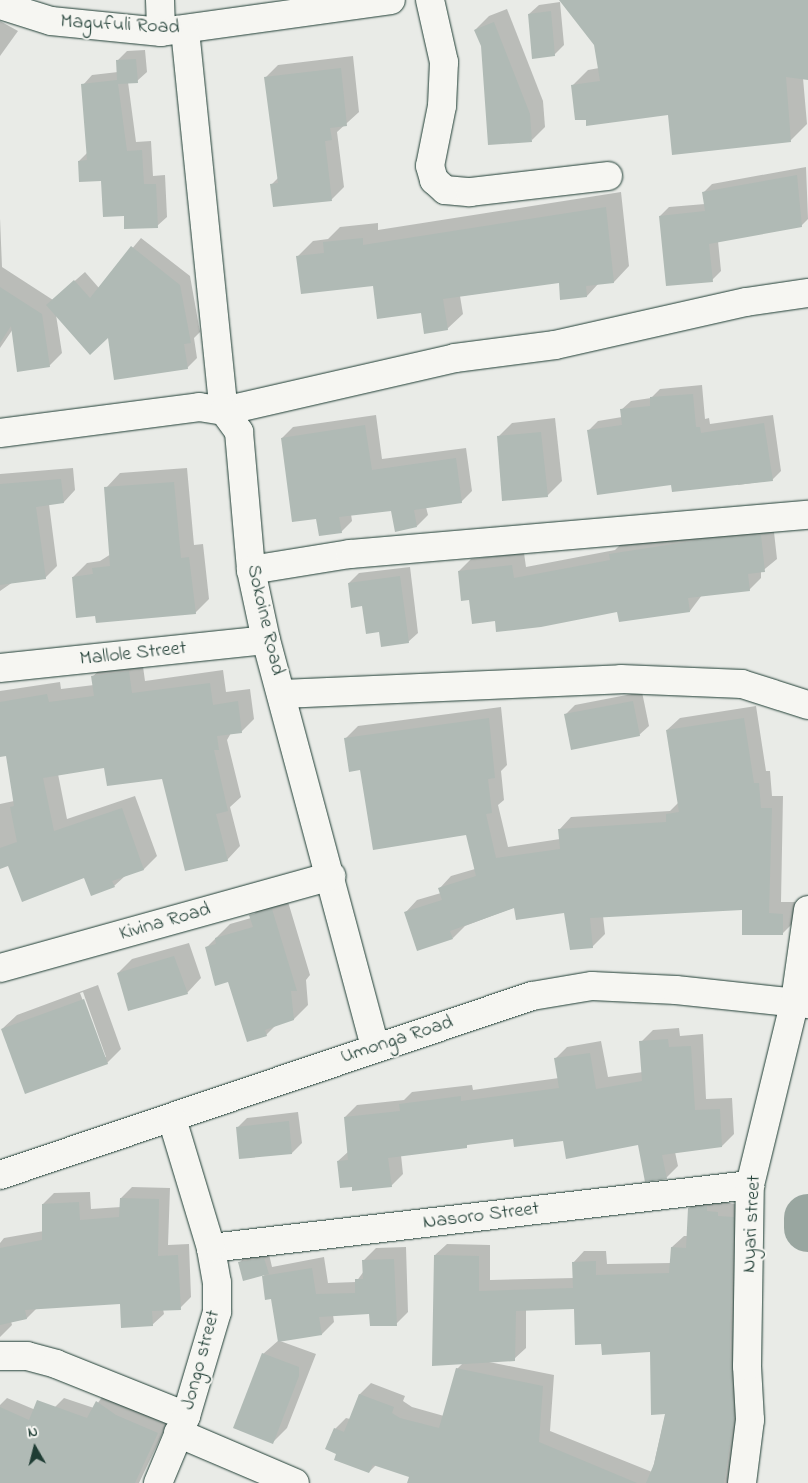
<!DOCTYPE html>
<html>
<head>
<meta charset="utf-8">
<style>
  body { margin:0 }
  #map { position:relative; width:808px; height:1483px; overflow:hidden; background:#e9ebe7; font-family:"Indie Flower",sans-serif }
  div>[style] { position:absolute }
  [style*='--x'] { left:calc(var(--x)*1px); top:calc(var(--y)*1px); width:calc(var(--w)*1px); rotate:calc(var(--a)*1deg) }
  .shadow>* { inset:0; background:#0003 }
  .river>* { height:48px; margin:-24px; padding:0 24px; transform-origin:24px; border-radius:24px; background:#99a6a0 }
  .building>* { inset:0; background:#b0bab5 }
  .roads { filter:drop-shadow(0 0 1px #1f3d34) drop-shadow(0 0 1px #1f3d34) }
  .minor>* { height:28px; margin:-14px; padding:0 14px; transform-origin:14px; border-radius:14px; background:#f6f6f2 }
  span { translate:-50% -50%; white-space:nowrap; text-align:center; line-height:1.15; -webkit-text-stroke:4px #f6f6f2; paint-order:stroke }
  .street-label { font-size:20px; color:#1f3d34 }
  .north { position:absolute; left:10px; top:1423px; width:50px; height:50px; -webkit-text-stroke:4px #f6f6f2; paint-order:stroke; rotate:352deg; font-size:14px; font-weight:700; line-height:20px; text-align:center; color:#1f3d34 }
  .north::after { content:''; display:block; margin:auto; width:18px; height:22px; background:#1f3d34; clip-path:polygon(50% 0,100% 100%,50% 72%,0 100%) }
</style>
</head>
<body>
<div id="map">
  <div class="shadow">
    <div style="clip-path:polygon(576px 0,808px 0,808px 79px,803px 78px,807px 124px,791px 140px,669px 114px,587px 118px,572px 86px,588px 70px,599px 68px,595px 45px)"></div>
    <div style="clip-path:polygon(560px 2px,564px 45px,554px 55px,529px 14px,539px 5px)"></div>
    <div style="clip-path:polygon(507px 9px,543px 101px,545px 127px,532px 140px,475px 30px,489px 16px)"></div>
    <div style="clip-path:polygon(0 21px,18px 31px,0 56px)"></div>
    <div style="clip-path:polygon(145px 50px,147px 72px,137px 81px,128px 82px,136px 142px,151px 141px,153px 176px,165px 175px,167px 217px,157px 226px,125px 215px,102px 180px,79px 161px,88px 152px,83px 85px,92px 75px,118px 72px,117px 61px,127px 51px)"></div>
    <div style="clip-path:polygon(353px 56px,359px 112px,337px 132px,344px 187px,332px 199px,274px 206px,272px 184px,279px 177px,266px 77px,278px 65px)"></div>
    <div style="clip-path:polygon(806px 167px,808px 219px,801px 226px,718px 241px,721px 271px,712px 280px,660px 216px,669px 207px,705px 204px,703px 193px,712px 184px)"></div>
    <div style="clip-path:polygon(621px 192px,629px 266px,614px 282px,599px 283px,587px 296px,560px 282px,460px 296px,463px 314px,447px 329px,374px 284px,298px 256px,313px 241px,328px 239px,340px 227px,378px 223px,378px 230px)"></div>
    <div style="clip-path:polygon(0 218px,2px 267px,53px 300px,85px 272px,99px 288px,141px 238px,190px 276px,200px 332px,194px 338px,197px 358px,187px 368px,56px 315px,62px 353px,49px 366px,13px 329px,0 348px)"></div>
    <div style="clip-path:polygon(702px 385px,705px 419px,709px 418px,710px 424px,773px 415px,781px 471px,772px 480px,738px 485px,738px 482px,672px 483px,589px 430px,598px 421px,622px 417px,621px 410px,631px 401px,651px 398px,660px 389px)"></div>
    <div style="clip-path:polygon(376px 415px,382px 459px,466px 448px,472px 491px,461px 502px,426px 507px,428px 515px,417px 526px,392px 510px,351px 514px,352px 521px,341px 532px,318px 518px,282px 438px,293px 427px)"></div>
    <div style="clip-path:polygon(555px 418px,562px 481px,547px 496px,498px 437px,512px 423px)"></div>
    <div style="clip-path:polygon(73px 468px,75px 490px,64px 502px,49px 504px,57px 566px,45px 578px,13px 582px,0 591px,0 474px)"></div>
    <div style="clip-path:polygon(187px 468px,194px 545px,203px 544px,209px 599px,195px 613px,96px 614px,73px 577px,87px 563px,100px 561px,111px 554px,106px 488px,120px 473px)"></div>
    <div style="clip-path:polygon(773px 523px,777px 559px,761px 572px,761px 578px,749px 590px,702px 595px,690px 611px,620px 621px,618px 611px,496px 620px,471px 599px,459px 571px,471px 559px,524px 553px,526px 567px,615px 550px,623px 542px)"></div>
    <div style="clip-path:polygon(410px 567px,418px 633px,408px 642px,381px 630px,349px 583px,359px 573px)"></div>
    <div style="clip-path:polygon(142px 659px,145px 681px,223px 670px,226px 692px,250px 689px,254px 719px,241px 732px,231px 733px,227px 740px,241px 797px,230px 807px,240px 846px,227px 860px,163px 777px,106px 767px,58px 774px,67px 819px,135px 796px,157px 856px,144px 869px,125px 876px,114px 886px,85px 877px,0 864px,0 804px,14px 801px,7px 755px,0 756px,0 691px,60px 682px,61px 689px,94px 685px,92px 677px,106px 664px)"></div>
    <div style="clip-path:polygon(642px 692px,649px 726px,639px 735px,565px 715px,575px 705px)"></div>
    <div style="clip-path:polygon(756px 706px,766px 771px,770px 771px,772px 796px,783px 796px,781px 902px,795px 902px,794px 922px,782px 934px,743px 908px,603px 916px,605px 934px,592px 947px,565px 912px,515px 907px,465px 926px,453px 938px,405px 913px,417px 900px,441px 893px,439px 889px,451px 876px,475px 869px,467px 833px,361px 769px,345px 739px,358px 726px,501px 707px,507px 765px,501px 771px,504px 800px,498px 805px,508px 847px,560px 839px,559px 830px,571px 817px,670px 811px,679px 802px,667px 730px,680px 718px)"></div>
    <div style="clip-path:polygon(286px 895px,310px 975px,306px 980px,308px 1005px,294px 1019px,276px 1025px,266px 1035px,206px 948px,230px 924px,251px 918px,265px 901px)"></div>
    <div style="clip-path:polygon(189px 943px,201px 978px,187px 993px,118px 973px,132px 959px)"></div>
    <div style="clip-path:polygon(evenodd,98px 985px,121px 1049px,107px 1063px,2px 1029px,17px 1015px,98px 985px,83px 992px,106px 1057px,104px 1057px,80px 993px,83px 992px)"></div>
    <div style="clip-path:polygon(679px 1028px,680px 1036px,703px 1034px,706px 1099px,732px 1098px,734px 1134px,722px 1146px,675px 1152px,678px 1166px,666px 1178px,639px 1144px,564px 1140px,514px 1137px,401px 1155px,403px 1174px,391px 1186px,353px 1185px,338px 1161px,349px 1151px,345px 1117px,357px 1105px,404px 1100px,412px 1092px,472px 1085px,473px 1090px,559px 1078px,555px 1059px,567px 1047px,601px 1041px,608px 1077px,643px 1072px,641px 1042px,653px 1030px)"></div>
    <div style="clip-path:polygon(298px 1112px,302px 1143px,292px 1153px,241px 1158px,237px 1128px,247px 1118px)"></div>
    <div style="clip-path:polygon(132px 1187px,170px 1188px,168px 1245px,189px 1244px,191px 1297px,180px 1308px,163px 1309px,164px 1314px,152px 1325px,121px 1303px,37px 1308px,27px 1318px,11px 1321px,12px 1325px,0 1337px,0 1243px,4px 1238px,44px 1231px,43px 1204px,54px 1193px,90px 1192px,91px 1209px,121px 1207px,121px 1198px)"></div>
    <div style="clip-path:polygon(evenodd,701px 1197px,744px 1206px,745px 1407px,733px 1483px,408px 1483px,411px 1476px,376px 1465px,369px 1472px,338px 1453px,335px 1429px,346px 1418px,350px 1419px,360px 1394px,371px 1383px,405px 1396px,403px 1401px,412px 1407px,444px 1416px,457px 1369px,463px 1363px,435px 1255px,447px 1244px,490px 1245px,490px 1280px,574px 1278px,573px 1263px,584px 1251px,606px 1251px,607px 1264px,671px 1263px,672px 1247px,684px 1236px,688px 1236px,689px 1208px,701px 1197px,575px 1308px,602px 1343px,651px 1351px,666px 1412px,652px 1472px,550px 1431px,554px 1375px,489px 1362px,514px 1359px,526px 1348px,526px 1309px,575px 1308px)"></div>
    <div style="clip-path:polygon(406px 1247px,408px 1312px,396px 1324px,370px 1313px,333px 1315px,334px 1322px,322px 1334px,280px 1341px,316px 1354px,287px 1428px,273px 1442px,263px 1354px,279px 1340px,272px 1298px,263px 1277px,266px 1273px,239px 1263px,244px 1258px,269px 1254px,272px 1267px,324px 1257px,328px 1283px,356px 1282px,364px 1271px,364px 1260px,376px 1248px)"></div>
    <div style="clip-path:polygon(106px 1392px,126px 1406px,167px 1424px,139px 1483px,29px 1483px,55px 1407px,64px 1398px,94px 1408px)"></div>
    <div style="clip-path:polygon(7px 1398px,38px 1411px,0 1478px,0 1405px)"></div>
  </div>
  <div class="river">
    <div style="--x:808;--y:1218;--w:10;--a:90"></div>
  </div>
  <div class="building">
    <div style="clip-path:polygon(559px 0,808px 0,808px 80px,786px 77px,791px 142px,672px 155px,668px 115px,586px 126px,586px 120px,575px 120px,571px 85px,600px 81px,594px 45px)"></div>
    <div style="clip-path:polygon(551px 11px,555px 56px,532px 59px,528px 14px)"></div>
    <div style="clip-path:polygon(494px 22px,530px 114px,532px 142px,488px 145px,481px 46px,474px 30px)"></div>
    <div style="clip-path:polygon(136px 59px,138px 83px,118px 84px,127px 151px,142px 150px,144px 184px,156px 184px,158px 228px,124px 229px,124px 216px,103px 217px,101px 181px,79px 182px,78px 161px,87px 160px,81px 84px,117px 80px,116px 60px)"></div>
    <div style="clip-path:polygon(341px 68px,347px 126px,330px 128px,332px 140px,325px 141px,332px 201px,273px 207px,270px 184px,278px 183px,264px 77px)"></div>
    <div style="clip-path:polygon(797px 175px,802px 227px,709px 244px,713px 282px,666px 286px,659px 216px,705px 211px,702px 192px)"></div>
    <div style="clip-path:polygon(606px 207px,614px 283px,586px 286px,587px 297px,560px 300px,559px 283px,443px 299px,448px 330px,424px 334px,421px 313px,377px 319px,373px 286px,301px 294px,296px 256px,324px 253px,323px 242px,363px 238px,363px 245px)"></div>
    <div style="clip-path:polygon(131px 246px,180px 285px,191px 343px,184px 344px,188px 369px,114px 380px,108px 338px,90px 355px,46px 305px,74px 280px,90px 298px)"></div>
    <div style="clip-path:polygon(0 287px,42px 314px,50px 367px,17px 372px,11px 326px,0 343px)"></div>
    <div style="clip-path:polygon(693px 394px,696px 427px,700px 427px,701px 433px,764px 423px,773px 481px,672px 492px,671px 485px,597px 495px,587px 430px,622px 425px,620px 409px,650px 406px,650px 397px)"></div>
    <div style="clip-path:polygon(365px 425px,372px 470px,456px 458px,462px 503px,414px 510px,417px 527px,395px 532px,391px 511px,339px 517px,342px 533px,319px 536px,316px 519px,292px 522px,281px 438px)"></div>
    <div style="clip-path:polygon(541px 432px,548px 497px,502px 501px,497px 436px)"></div>
    <div style="clip-path:polygon(61px 479px,64px 503px,36px 507px,46px 579px,0 585px,0 484px)"></div>
    <div style="clip-path:polygon(174px 482px,181px 558px,189px 557px,196px 614px,96px 623px,95px 616px,76px 618px,72px 577px,93px 574px,92px 568px,110px 566px,104px 487px)"></div>
    <div style="clip-path:polygon(761px 535px,765px 572px,748px 574px,750px 591px,688px 598px,690px 612px,619px 622px,617px 612px,541px 627px,496px 632px,495px 621px,472px 624px,469px 600px,461px 601px,458px 571px,512px 565px,514px 578px,610px 560px,609px 554px,699px 540px)"></div>
    <div style="clip-path:polygon(400px 576px,409px 643px,381px 647px,379px 632px,366px 634px,362px 606px,351px 608px,348px 583px)"></div>
    <div style="clip-path:polygon(129px 671px,132px 693px,210px 683px,213px 705px,238px 701px,242px 733px,217px 736px,219px 750px,214px 750px,228px 811px,216px 814px,228px 861px,185px 871px,162px 779px,107px 786px,104px 768px,43px 778px,54px 831px,122px 808px,144px 870px,112px 881px,115px 887px,91px 896px,84px 878px,22px 902px,8px 866px,0 869px,0 848px,17px 842px,10px 807px,14px 806px,6px 756px,0 757px,0 702px,47px 694px,49px 702px,94px 696px,91px 676px)"></div>
    <div style="clip-path:polygon(633px 701px,640px 736px,571px 750px,564px 714px)"></div>
    <div style="clip-path:polygon(489px 718px,495px 778px,488px 779px,492px 813px,486px 814px,496px 858px,560px 849px,558px 829px,666px 822px,666px 814px,679px 812px,666px 730px,744px 718px,754px 783px,759px 783px,761px 808px,772px 808px,769px 913px,783px 914px,783px 935px,742px 935px,742px 910px,590px 918px,593px 948px,570px 950px,564px 913px,516px 920px,514px 908px,450px 931px,453px 939px,417px 951px,404px 912px,442px 900px,438px 888px,476px 876px,466px 835px,373px 850px,360px 770px,349px 772px,344px 738px)"></div>
    <div style="clip-path:polygon(272px 909px,297px 991px,291px 991px,294px 1020px,265px 1030px,267px 1036px,247px 1042px,228px 982px,215px 986px,205px 947px,216px 944px,215px 938px,253px 927px,249px 915px)"></div>
    <div style="clip-path:polygon(174px 956px,188px 994px,128px 1011px,117px 973px)"></div>
    <div style="clip-path:polygon(84px 999px,108px 1064px,25px 1094px,1px 1029px)"></div>
    <div style="clip-path:polygon(668px 1039px,669px 1047px,691px 1046px,695px 1110px,720px 1109px,722px 1147px,662px 1155px,667px 1179px,645px 1182px,638px 1145px,566px 1159px,563px 1141px,514px 1147px,513px 1139px,467px 1145px,467px 1148px,388px 1158px,392px 1187px,352px 1191px,352px 1187px,340px 1188px,337px 1161px,348px 1160px,344px 1117px,400px 1111px,399px 1104px,461px 1096px,461px 1101px,559px 1088px,554px 1058px,590px 1053px,596px 1089px,642px 1081px,639px 1041px)"></div>
    <div style="clip-path:polygon(289px 1121px,292px 1154px,239px 1159px,236px 1127px)"></div>
    <div style="clip-path:polygon(120px 1198px,159px 1199px,158px 1256px,178px 1255px,181px 1310px,152px 1311px,153px 1326px,121px 1328px,120px 1304px,25px 1310px,27px 1319px,0 1325px,0 1248px,42px 1240px,42px 1204px,79px 1202px,80px 1220px,119px 1217px)"></div>
    <div style="clip-path:polygon(707px 1206px,707px 1211px,718px 1212px,718px 1216px,734px 1217px,730px 1345px,734px 1419px,724px 1483px,646px 1483px,654px 1464px,665px 1414px,651px 1415px,650px 1352px,602px 1355px,601px 1344px,575px 1345px,574px 1309px,516px 1311px,515px 1361px,432px 1366px,434px 1255px,479px 1256px,479px 1291px,573px 1288px,572px 1262px,596px 1261px,596px 1275px,669px 1273px,671px 1247px,686px 1248px,688px 1208px)"></div>
    <div style="clip-path:polygon(264px 1258px,269px 1274px,243px 1281px,238px 1262px)"></div>
    <div style="clip-path:polygon(394px 1259px,397px 1326px,370px 1326px,369px 1314px,319px 1317px,322px 1335px,278px 1342px,271px 1299px,265px 1300px,262px 1276px,312px 1268px,316px 1294px,355px 1293px,355px 1279px,363px 1279px,362px 1260px)"></div>
    <div style="clip-path:polygon(262px 1353px,299px 1367px,299px 1376px,273px 1444px,233px 1428px)"></div>
    <div style="clip-path:polygon(456px 1368px,543px 1386px,539px 1442px,637px 1483px,407px 1483px,409px 1477px,373px 1465px,369px 1473px,334px 1460px,336px 1454px,325px 1449px,334px 1428px,344px 1432px,359px 1394px,394px 1407px,392px 1413px,400px 1418px,439px 1428px)"></div>
    <div style="clip-path:polygon(37px 1400px,87px 1418px,96px 1401px,116px 1415px,158px 1433px,135px 1483px,0 1483px,0 1407px,29px 1420px)"></div>
  </div>
  <div class="roads">
    <div class="minor">
      <div style="--x:160;--y:0;--w:32;--a:88"></div>
      <div style="--x:430;--y:0;--w:64;--a:77.3"></div>
      <div style="--x:444;--y:62;--w:44;--a:92.6"></div>
      <div style="--x:442;--y:106;--w:61;--a:101.3"></div>
      <div style="--x:430;--y:166;--w:15;--a:74"></div>
      <div style="--x:434;--y:180;--w:15;--a:42"></div>
      <div style="--x:445;--y:190;--w:25;--a:5"></div>
      <div style="--x:470;--y:192;--w:139;--a:-6.6"></div>
      <div style="--x:0;--y:5;--w:53;--a:17.4"></div>
      <div style="--x:51;--y:21;--w:111;--a:5.7"></div>
      <div style="--x:161;--y:32;--w:232;--a:-7.9"></div>
      <div style="--x:185;--y:30;--w:383;--a:84.2"></div>
      <div style="--x:224;--y:411;--w:237;--a:-12.9"></div>
      <div style="--x:455;--y:358;--w:101;--a:-7.4"></div>
      <div style="--x:555;--y:345;--w:196;--a:-12.7"></div>
      <div style="--x:746;--y:302;--w:63;--a:-8.3"></div>
      <div style="--x:0;--y:433;--w:201;--a:-7.4"></div>
      <div style="--x:199;--y:407;--w:25;--a:9"></div>
      <div style="--x:224;--y:411;--w:26;--a:54"></div>
      <div style="--x:239;--y:432;--w:139;--a:85"></div>
      <div style="--x:251;--y:570;--w:72;--a:77.9"></div>
      <div style="--x:266;--y:640;--w:421;--a:75"></div>
      <div style="--x:251;--y:570;--w:100;--a:-9.2"></div>
      <div style="--x:350;--y:554;--w:460;--a:-4.9"></div>
      <div style="--x:0;--y:668;--w:267;--a:-6"></div>
      <div style="--x:282;--y:694;--w:339;--a:-2.5"></div>
      <div style="--x:621;--y:679;--w:121;--a:2.4"></div>
      <div style="--x:742;--y:684;--w:69;--a:17.7"></div>
      <div style="--x:0;--y:968;--w:344;--a:-15.5"></div>
      <div style="--x:0;--y:1175;--w:561;--a:-18.6"></div>
      <div style="--x:532;--y:996;--w:61;--a:-9.5"></div>
      <div style="--x:592;--y:986;--w:84;--a:2.7"></div>
      <div style="--x:676;--y:990;--w:133;--a:6.1"></div>
      <div style="--x:211;--y:1248;--w:543;--a:-6.67"></div>
      <div style="--x:0;--y:1356;--w:27;--a:0"></div>
      <div style="--x:27;--y:1356;--w:30;--a:15"></div>
      <div style="--x:56;--y:1364;--w:140;--a:21.8"></div>
      <div style="--x:178;--y:1433;--w:127;--a:23.1"></div>
      <div style="--x:158;--y:1483;--w:73;--a:-67.3"></div>
      <div style="--x:186;--y:1416;--w:109;--a:-73.4"></div>
      <div style="--x:217;--y:1312;--w:29;--a:-90"></div>
      <div style="--x:217;--y:1283;--w:36;--a:-100"></div>
      <div style="--x:211;--y:1248;--w:135;--a:-106.8"></div>
      <div style="--x:742;--y:1483;--w:64;--a:-82.8"></div>
      <div style="--x:750;--y:1420;--w:54;--a:-93.2"></div>
      <div style="--x:747;--y:1366;--w:181;--a:-89.1"></div>
      <div style="--x:750;--y:1185;--w:189;--a:-76.3"></div>
      <div style="--x:795;--y:1001;--w:92;--a:-81.9"></div>
    </div>
  </div>
  <div class="street-label">
    <span style="left:120px;top:25px;rotate:3deg">Magufuli Road</span>
    <span style="left:265px;top:620px;rotate:77deg">Sokoine Road</span>
    <span style="left:133px;top:654px;rotate:-6deg">Mallole Street</span>
    <span style="left:165px;top:922px;rotate:-16deg">Kivina Road</span>
    <span style="left:397px;top:1040px;rotate:-18deg">Umonga Road</span>
    <span style="left:481px;top:1216px;rotate:-7deg">Nasoro Street</span>
    <span style="left:752px;top:1224px;rotate:-87deg">Nyari street</span>
    <span style="left:201px;top:1360px;rotate:-75deg">Jongo street</span>
  </div>
  <div class="north">N</div>
</div>
</body>
</html>
